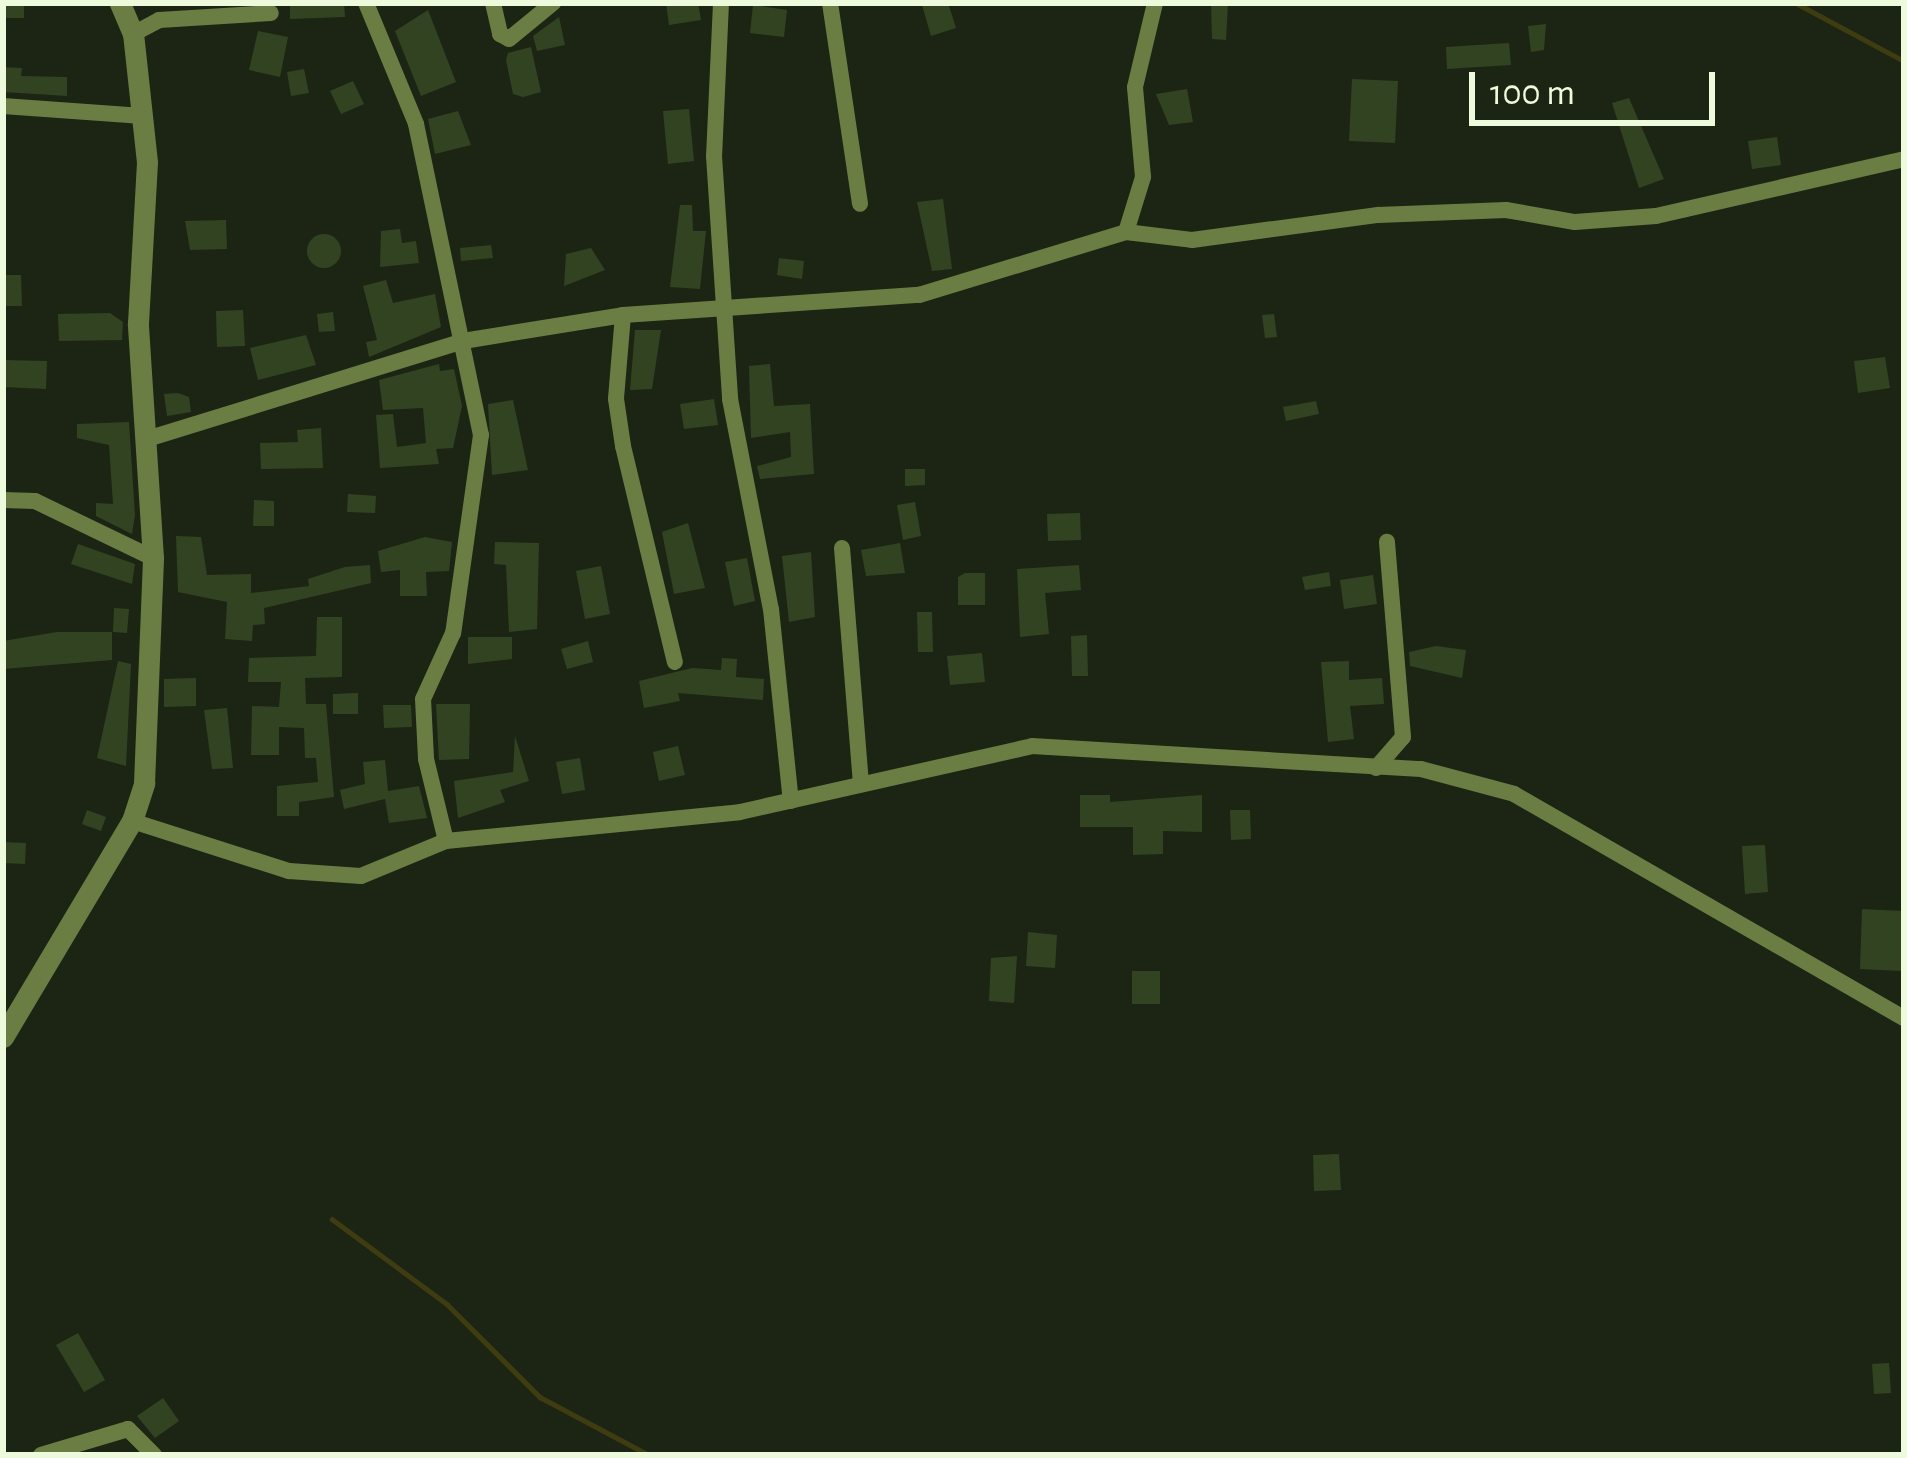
<!DOCTYPE html>
<html>
<head>
<meta charset="utf-8">
<style>
  body { margin:0 }
  #map { position:relative; width:1907px; height:1458px; overflow:hidden; background:#1c2513; font-family:"Alegreya Sans",sans-serif }
  div>[style] { position:absolute }
  [style*='--x'] { left:calc(var(--x)*1px); top:calc(var(--y)*1px); width:calc(var(--w)*1px); rotate:calc(var(--a)*1deg) }
  .stream>* { height:4.5px; margin:-2.25px; padding:0 2.25px; transform-origin:2.25px; border-radius:2.25px; background:#3f3c12 }
  .building>* { inset:0; background:#324321 }
  .round { border-radius:50% }
  .minor>* { height:16px; margin:-8px; padding:0 8px; transform-origin:8px; border-radius:8px; background:#6a7e44 }
  .tertiary>* { height:21px; margin:-10.5px; padding:0 10.5px; transform-origin:10.5px; border-radius:10.5px; background:#6a7e44 }
  span { translate:-50% -50%; white-space:nowrap; text-align:center; line-height:1.15; -webkit-text-stroke:9px #1c2513; paint-order:stroke }
  .frame { position:absolute; inset:0; border:6px solid #edfadb; pointer-events:none }
  .scale { position:absolute; left:1469px; top:72px; width:246px; height:54px; box-sizing:border-box; border:6px solid #edfadb; border-top:0; padding-left:15px; font-size:36px; line-height:42px; white-space:nowrap; color:#edfadb; -webkit-text-stroke:9px #1c2513; paint-order:stroke }
</style>
</head>
<body>
<div id="map">
  <div class="stream">
    <div style="--x:1796;--y:3;--w:123;--a:28.2"></div>
    <div style="--x:332;--y:1219;--w:143;--a:36.5"></div>
    <div style="--x:447;--y:1304;--w:132;--a:45"></div>
    <div style="--x:540;--y:1397;--w:123;--a:28"></div>
  </div>
  <div class="building">
    <div style="clip-path:polygon(3px 3px,24px 3px,24px 18px,3px 18px)"></div>
    <div style="clip-path:polygon(290px 3px,344px 3px,345px 17px,290px 19px)"></div>
    <div style="clip-path:polygon(666px 3px,698px 3px,701px 20px,669px 25px)"></div>
    <div style="clip-path:polygon(948px 3px,956px 28px,931px 36px,922px 5px)"></div>
    <div style="clip-path:polygon(1211px 3px,1228px 3px,1226px 40px,1212px 39px)"></div>
    <div style="clip-path:polygon(753px 5px,787px 10px,784px 37px,750px 33px)"></div>
    <div style="clip-path:polygon(428px 10px,456px 82px,421px 96px,395px 31px)"></div>
    <div style="clip-path:polygon(559px 17px,565px 45px,537px 51px,533px 36px)"></div>
    <div style="clip-path:polygon(1546px 24px,1544px 50px,1531px 52px,1528px 26px)"></div>
    <div style="clip-path:polygon(258px 31px,288px 37px,280px 77px,249px 70px)"></div>
    <div style="clip-path:polygon(1509px 43px,1511px 65px,1447px 69px,1446px 47px)"></div>
    <div style="clip-path:polygon(531px 47px,541px 92px,523px 97px,513px 94px,506px 60px,508px 53px)"></div>
    <div style="clip-path:polygon(3px 67px,22px 68px,21px 76px,67px 77px,67px 96px,3px 92px)"></div>
    <div style="clip-path:polygon(304px 69px,309px 93px,291px 96px,287px 72px)"></div>
    <div style="clip-path:polygon(1352px 79px,1398px 81px,1395px 143px,1349px 141px)"></div>
    <div style="clip-path:polygon(353px 81px,364px 104px,341px 114px,330px 91px)"></div>
    <div style="clip-path:polygon(1187px 89px,1193px 122px,1169px 125px,1156px 94px)"></div>
    <div style="clip-path:polygon(1629px 98px,1664px 179px,1639px 188px,1612px 103px)"></div>
    <div style="clip-path:polygon(689px 109px,694px 161px,668px 164px,663px 111px)"></div>
    <div style="clip-path:polygon(458px 111px,471px 145px,435px 154px,428px 119px)"></div>
    <div style="clip-path:polygon(1777px 137px,1781px 165px,1752px 169px,1748px 141px)"></div>
    <div style="clip-path:polygon(943px 199px,952px 269px,932px 271px,917px 202px)"></div>
    <div style="clip-path:polygon(680px 205px,692px 205px,693px 231px,706px 231px,700px 289px,670px 287px)"></div>
    <div style="clip-path:polygon(226px 220px,227px 249px,190px 250px,185px 221px)"></div>
    <div style="clip-path:polygon(400px 229px,402px 243px,416px 241px,419px 263px,380px 267px,381px 231px)"></div>
    <div class="round" style="left:307px;top:234px;width:34px;height:34px"></div>
    <div style="clip-path:polygon(491px 245px,493px 258px,461px 261px,460px 248px)"></div>
    <div style="clip-path:polygon(591px 248px,605px 270px,564px 286px,566px 254px)"></div>
    <div style="clip-path:polygon(779px 258px,804px 261px,802px 279px,777px 275px)"></div>
    <div style="clip-path:polygon(3px 275px,21px 275px,22px 306px,3px 306px)"></div>
    <div style="clip-path:polygon(386px 280px,393px 303px,435px 294px,441px 327px,369px 357px,366px 342px,377px 340px,363px 286px)"></div>
    <div style="clip-path:polygon(243px 310px,245px 346px,217px 347px,216px 311px)"></div>
    <div style="clip-path:polygon(333px 312px,335px 331px,319px 332px,317px 314px)"></div>
    <div style="clip-path:polygon(110px 313px,123px 322px,122px 340px,59px 341px,58px 314px)"></div>
    <div style="clip-path:polygon(1274px 314px,1277px 337px,1265px 338px,1262px 315px)"></div>
    <div style="clip-path:polygon(635px 330px,661px 330px,652px 389px,630px 390px)"></div>
    <div style="clip-path:polygon(306px 335px,316px 365px,258px 380px,250px 348px)"></div>
    <div style="clip-path:polygon(1885px 357px,1890px 388px,1858px 393px,1854px 361px)"></div>
    <div style="clip-path:polygon(3px 360px,47px 361px,46px 389px,3px 387px)"></div>
    <div style="clip-path:polygon(439px 364px,440px 371px,454px 369px,462px 406px,453px 448px,436px 449px,439px 464px,380px 468px,376px 415px,393px 414px,397px 447px,426px 443px,423px 408px,383px 410px,379px 380px)"></div>
    <div style="clip-path:polygon(770px 364px,774px 406px,810px 404px,814px 474px,760px 479px,757px 466px,791px 457px,790px 432px,751px 438px,749px 366px)"></div>
    <div style="clip-path:polygon(178px 393px,189px 397px,191px 412px,167px 416px,164px 394px)"></div>
    <div style="clip-path:polygon(714px 399px,718px 425px,684px 429px,680px 404px)"></div>
    <div style="clip-path:polygon(513px 400px,528px 470px,492px 475px,488px 404px)"></div>
    <div style="clip-path:polygon(1316px 401px,1319px 414px,1286px 421px,1283px 407px)"></div>
    <div style="clip-path:polygon(129px 422px,135px 515px,132px 534px,96px 516px,96px 503px,113px 504px,109px 445px,77px 438px,77px 424px)"></div>
    <div style="clip-path:polygon(321px 428px,323px 468px,261px 469px,260px 443px,298px 442px,297px 430px)"></div>
    <div style="clip-path:polygon(905px 469px,925px 469px,925px 485px,905px 486px)"></div>
    <div style="clip-path:polygon(348px 494px,376px 496px,375px 513px,347px 512px)"></div>
    <div style="clip-path:polygon(254px 500px,274px 501px,274px 526px,253px 526px)"></div>
    <div style="clip-path:polygon(915px 502px,921px 536px,903px 540px,897px 505px)"></div>
    <div style="clip-path:polygon(1080px 513px,1081px 540px,1048px 541px,1047px 514px)"></div>
    <div style="clip-path:polygon(688px 523px,705px 588px,674px 594px,662px 532px)"></div>
    <div style="clip-path:polygon(176px 536px,201px 537px,207px 575px,251px 574px,251px 593px,309px 586px,308px 579px,345px 567px,370px 565px,371px 583px,264px 608px,265px 624px,253px 625px,252px 641px,225px 639px,227px 602px,178px 592px)"></div>
    <div style="clip-path:polygon(425px 537px,452px 542px,449px 571px,426px 572px,427px 596px,400px 596px,400px 570px,381px 572px,378px 551px)"></div>
    <div style="clip-path:polygon(495px 542px,539px 543px,537px 629px,509px 632px,506px 565px,494px 564px)"></div>
    <div style="clip-path:polygon(900px 543px,905px 573px,866px 576px,861px 550px)"></div>
    <div style="clip-path:polygon(78px 544px,135px 564px,132px 584px,71px 564px)"></div>
    <div style="clip-path:polygon(811px 552px,815px 617px,789px 622px,782px 556px)"></div>
    <div style="clip-path:polygon(747px 558px,755px 601px,734px 606px,725px 562px)"></div>
    <div style="clip-path:polygon(1079px 565px,1081px 590px,1045px 593px,1049px 634px,1020px 637px,1017px 569px)"></div>
    <div style="clip-path:polygon(601px 566px,610px 614px,585px 619px,576px 571px)"></div>
    <div style="clip-path:polygon(1329px 572px,1331px 586px,1305px 590px,1302px 577px)"></div>
    <div style="clip-path:polygon(965px 573px,985px 573px,985px 605px,958px 605px,958px 577px)"></div>
    <div style="clip-path:polygon(1373px 575px,1377px 604px,1344px 609px,1340px 580px)"></div>
    <div style="clip-path:polygon(114px 608px,129px 609px,127px 633px,113px 632px)"></div>
    <div style="clip-path:polygon(917px 612px,932px 612px,933px 652px,918px 652px)"></div>
    <div style="clip-path:polygon(317px 617px,342px 617px,342px 677px,305px 678px,306px 704px,326px 704px,334px 797px,299px 802px,299px 816px,277px 816px,277px 786px,318px 782px,316px 758px,305px 758px,304px 728px,279px 727px,279px 755px,251px 755px,252px 706px,279px 707px,281px 682px,248px 682px,249px 658px,316px 656px)"></div>
    <div style="clip-path:polygon(57px 632px,112px 632px,112px 660px,3px 669px,3px 641px)"></div>
    <div style="clip-path:polygon(1087px 635px,1088px 676px,1072px 676px,1071px 636px)"></div>
    <div style="clip-path:polygon(468px 637px,512px 637px,512px 659px,468px 664px)"></div>
    <div style="clip-path:polygon(588px 641px,593px 662px,567px 669px,561px 649px)"></div>
    <div style="clip-path:polygon(1436px 646px,1466px 650px,1462px 678px,1410px 666px,1409px 652px)"></div>
    <div style="clip-path:polygon(982px 653px,985px 682px,950px 685px,947px 656px)"></div>
    <div style="clip-path:polygon(722px 658px,737px 659px,736px 677px,764px 679px,763px 700px,678px 693px,680px 701px,644px 708px,639px 681px,692px 668px,721px 670px)"></div>
    <div style="clip-path:polygon(118px 661px,131px 664px,126px 766px,97px 758px)"></div>
    <div style="clip-path:polygon(1349px 661px,1349px 680px,1382px 678px,1384px 704px,1350px 706px,1354px 739px,1328px 742px,1321px 662px)"></div>
    <div style="clip-path:polygon(196px 678px,196px 706px,164px 707px,164px 679px)"></div>
    <div style="clip-path:polygon(358px 693px,358px 714px,333px 714px,333px 694px)"></div>
    <div style="clip-path:polygon(436px 704px,470px 704px,469px 759px,439px 760px)"></div>
    <div style="clip-path:polygon(383px 705px,411px 705px,412px 727px,384px 728px)"></div>
    <div style="clip-path:polygon(227px 708px,233px 768px,212px 769px,204px 710px)"></div>
    <div style="clip-path:polygon(515px 736px,529px 781px,500px 790px,505px 802px,458px 818px,454px 781px,513px 772px)"></div>
    <div style="clip-path:polygon(678px 746px,685px 775px,659px 781px,653px 752px)"></div>
    <div style="clip-path:polygon(580px 758px,585px 790px,562px 794px,556px 762px)"></div>
    <div style="clip-path:polygon(385px 760px,388px 791px,419px 786px,427px 818px,389px 823px,385px 799px,344px 809px,340px 790px,365px 784px,363px 762px)"></div>
    <div style="clip-path:polygon(1080px 795px,1110px 795px,1110px 802px,1202px 795px,1202px 832px,1163px 831px,1163px 854px,1133px 855px,1133px 827px,1080px 827px)"></div>
    <div style="clip-path:polygon(87px 810px,106px 817px,101px 831px,82px 824px)"></div>
    <div style="clip-path:polygon(1230px 810px,1250px 810px,1251px 839px,1231px 840px)"></div>
    <div style="clip-path:polygon(3px 842px,26px 843px,25px 864px,3px 863px)"></div>
    <div style="clip-path:polygon(1765px 845px,1768px 892px,1745px 894px,1742px 846px)"></div>
    <div style="clip-path:polygon(1862px 909px,1903px 911px,1901px 971px,1860px 969px)"></div>
    <div style="clip-path:polygon(1028px 932px,1057px 935px,1055px 968px,1026px 966px)"></div>
    <div style="clip-path:polygon(1017px 956px,1014px 1003px,989px 1001px,991px 958px)"></div>
    <div style="clip-path:polygon(1132px 971px,1160px 971px,1160px 1004px,1132px 1004px)"></div>
    <div style="clip-path:polygon(1339px 1154px,1341px 1190px,1314px 1191px,1313px 1155px)"></div>
    <div style="clip-path:polygon(78px 1333px,105px 1380px,84px 1392px,56px 1345px)"></div>
    <div style="clip-path:polygon(1889px 1363px,1891px 1393px,1874px 1394px,1872px 1364px)"></div>
    <div style="clip-path:polygon(163px 1398px,179px 1421px,155px 1438px,137px 1416px)"></div>
  </div>
  <div class="minor">
    <div style="--x:366;--y:3;--w:131;--a:67.5"></div>
    <div style="--x:416;--y:124;--w:318;--a:78.2"></div>
    <div style="--x:481;--y:435;--w:200;--a:98"></div>
    <div style="--x:453;--y:633;--w:72;--a:114.4"></div>
    <div style="--x:423;--y:699;--w:60;--a:87.1"></div>
    <div style="--x:426;--y:759;--w:84;--a:76.3"></div>
    <div style="--x:493;--y:3;--w:32;--a:77"></div>
    <div style="--x:500;--y:34;--w:10;--a:29"></div>
    <div style="--x:509;--y:39;--w:57;--a:-39.3"></div>
    <div style="--x:721;--y:3;--w:153;--a:92.6"></div>
    <div style="--x:714;--y:156;--w:244;--a:86.2"></div>
    <div style="--x:730;--y:399;--w:214;--a:79"></div>
    <div style="--x:771;--y:609;--w:193;--a:84.1"></div>
    <div style="--x:830;--y:3;--w:203;--a:81.5"></div>
    <div style="--x:133;--y:34;--w:30;--a:-28"></div>
    <div style="--x:159;--y:20;--w:112;--a:-3.6"></div>
    <div style="--x:3;--y:106;--w:140;--a:4.1"></div>
    <div style="--x:1126;--y:232;--w:58;--a:-72.8"></div>
    <div style="--x:1143;--y:177;--w:90;--a:-95.1"></div>
    <div style="--x:1135;--y:87;--w:86;--a:-76.6"></div>
    <div style="--x:623;--y:315;--w:84;--a:94.8"></div>
    <div style="--x:616;--y:399;--w:48;--a:81.5"></div>
    <div style="--x:623;--y:446;--w:222;--a:76.5"></div>
    <div style="--x:147;--y:439;--w:331;--a:-17.2"></div>
    <div style="--x:463;--y:341;--w:162;--a:-9.2"></div>
    <div style="--x:623;--y:315;--w:297;--a:-3.9"></div>
    <div style="--x:919;--y:295;--w:216;--a:-16.9"></div>
    <div style="--x:1126;--y:232;--w:66;--a:6.9"></div>
    <div style="--x:1192;--y:240;--w:188;--a:-7.7"></div>
    <div style="--x:1378;--y:215;--w:128;--a:-2.2"></div>
    <div style="--x:1506;--y:210;--w:70;--a:9.9"></div>
    <div style="--x:1575;--y:222;--w:81;--a:-4.2"></div>
    <div style="--x:1656;--y:216;--w:254;--a:-12.9"></div>
    <div style="--x:3;--y:500;--w:32;--a:2"></div>
    <div style="--x:35;--y:501;--w:131;--a:25.8"></div>
    <div style="--x:842;--y:548;--w:237;--a:85.4"></div>
    <div style="--x:1376;--y:768;--w:41;--a:-48.9"></div>
    <div style="--x:1403;--y:737;--w:196;--a:-94.7"></div>
    <div style="--x:132;--y:821;--w:165;--a:17.7"></div>
    <div style="--x:289;--y:871;--w:72;--a:4"></div>
    <div style="--x:361;--y:876;--w:92;--a:-22.4"></div>
    <div style="--x:446;--y:841;--w:295;--a:-5.6"></div>
    <div style="--x:740;--y:812;--w:299;--a:-12.7"></div>
    <div style="--x:1032;--y:746;--w:390;--a:3.4"></div>
    <div style="--x:1421;--y:769;--w:96;--a:15"></div>
    <div style="--x:1514;--y:794;--w:450;--a:29.9"></div>
    <div style="--x:41;--y:1455;--w:91;--a:-16.6"></div>
    <div style="--x:128;--y:1429;--w:37;--a:45"></div>
  </div>
  <div class="tertiary">
    <div style="--x:3;--y:1037;--w:252;--a:-59.2"></div>
    <div style="--x:132;--y:821;--w:40;--a:-72"></div>
    <div style="--x:144;--y:783;--w:225;--a:-87.7"></div>
    <div style="--x:153;--y:558;--w:235;--a:-93.7"></div>
    <div style="--x:138;--y:323;--w:161;--a:-86.8"></div>
    <div style="--x:147;--y:162;--w:129;--a:-96.2"></div>
    <div style="--x:133;--y:34;--w:34;--a:-113"></div>
  </div>
  <div class="frame"></div>
  <div class="scale">100 m</div>
</div>
</body>
</html>
